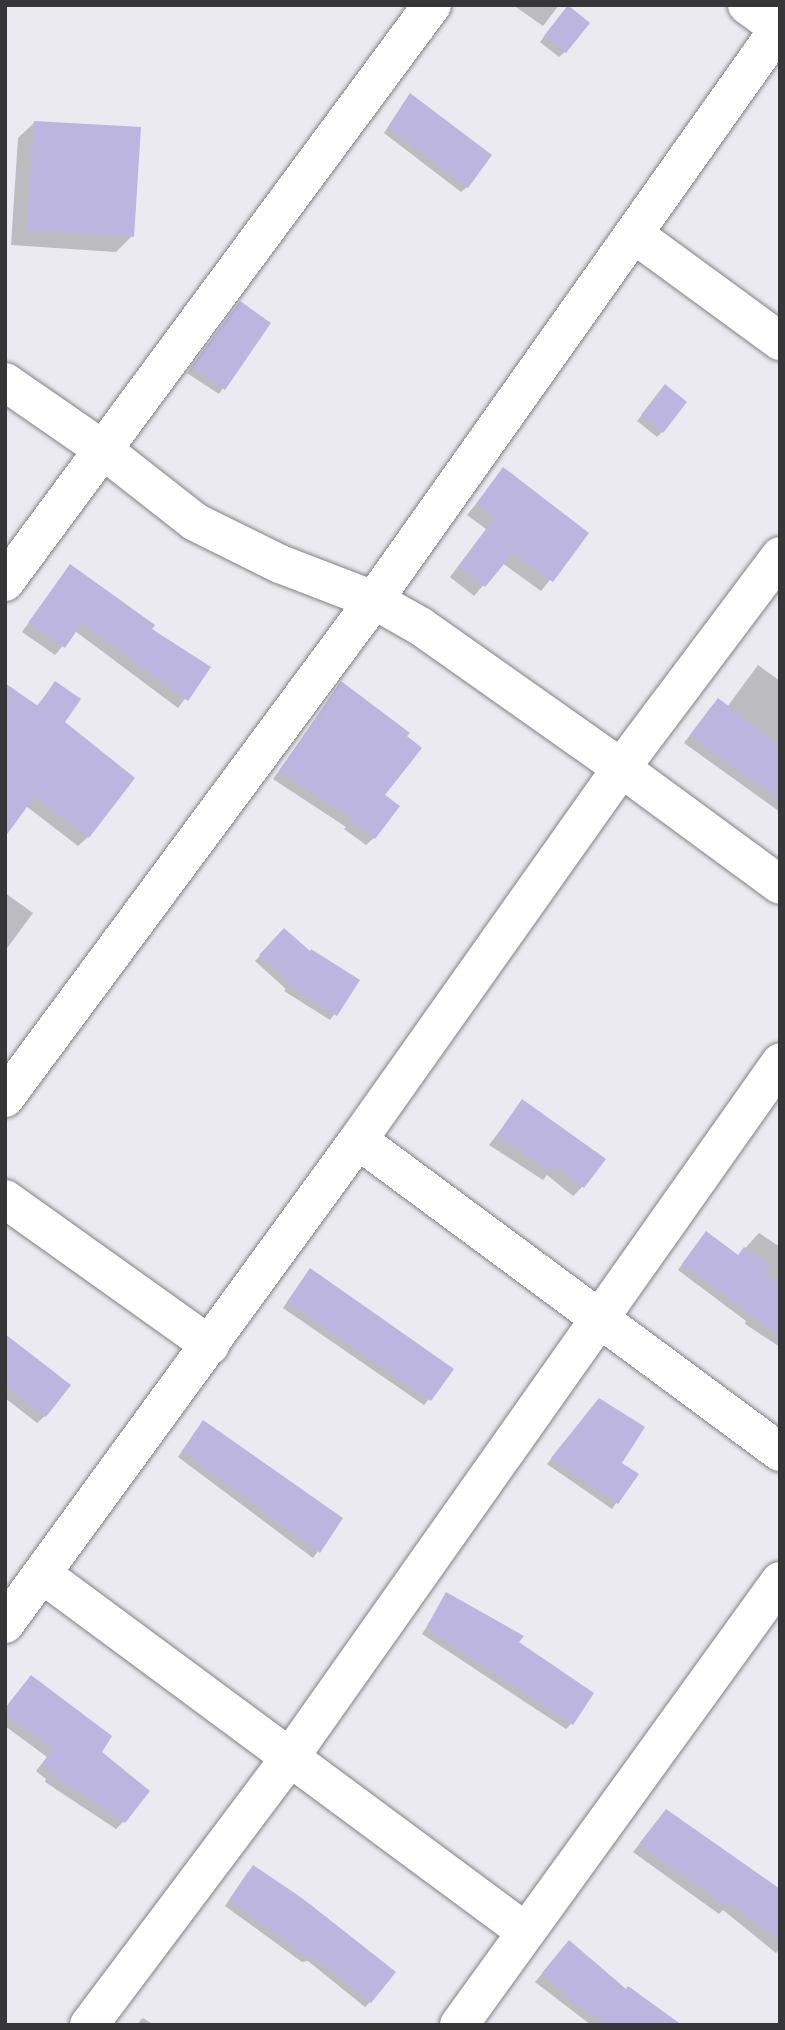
<!DOCTYPE html>
<html>
<head>
<meta charset="utf-8">
<style>
  body { margin:0 }
  #map { position:relative; width:785px; height:2030px; overflow:hidden; background:#ebeaf1; font-family:Jost,sans-serif }
  div>[style] { position:absolute }
  [style*='--x'] { left:calc(var(--x)*1px); top:calc(var(--y)*1px); width:calc(var(--w)*1px); rotate:calc(var(--a)*1deg) }
  .shadow>* { inset:0; background:#0003 }
  .building>* { inset:0; background:#bcb5df }
  .roads { filter:drop-shadow(0 0 2px #828188) drop-shadow(0 0 2px #828188) }
  .minor>* { height:38px; margin:-19px; padding:0 19px; transform-origin:19px; border-radius:19px; background:#fff }
  span { translate:-50% -50%; white-space:nowrap; text-align:center; line-height:1.15; -webkit-text-stroke:5px #f8f7ff; paint-order:stroke }
  .frame { position:absolute; inset:0; border:7px solid #363538; pointer-events:none }
</style>
</head>
<body>
<div id="map">
  <div class="shadow">
    <div style="clip-path:polygon(513px 5px,559px 5px,543px 26px)"></div>
    <div style="clip-path:polygon(562px 13px,565px 52px,559px 57px,540px 42px)"></div>
    <div style="clip-path:polygon(405px 101px,467px 187px,461px 192px,384px 133px)"></div>
    <div style="clip-path:polygon(35px 122px,132px 236px,116px 252px,11px 245px,18px 138px)"></div>
    <div style="clip-path:polygon(235px 309px,269px 323px,219px 394px,187px 373px)"></div>
    <div style="clip-path:polygon(660px 392px,662px 432px,657px 437px,637px 421px)"></div>
    <div style="clip-path:polygon(503px 470px,582px 540px,541px 591px,502px 563px,474px 596px,450px 577px,486px 529px,467px 515px)"></div>
    <div style="clip-path:polygon(70px 566px,150px 630px,209px 667px,178px 708px,75px 631px,55px 655px,22px 632px)"></div>
    <div style="clip-path:polygon(758px 665px,780px 681px,780px 812px,684px 743px,711px 707px,727px 707px)"></div>
    <div style="clip-path:polygon(55px 683px,88px 837px,78px 846px,26px 806px,36px 707px)"></div>
    <div style="clip-path:polygon(341px 683px,383px 796px,374px 838px,366px 845px,344px 829px,346px 827px,273px 779px)"></div>
    <div style="clip-path:polygon(5px 893px,33px 913px,5px 951px)"></div>
    <div style="clip-path:polygon(284px 930px,310px 953px,358px 981px,330px 1020px,284px 991px,286px 989px,255px 961px)"></div>
    <div style="clip-path:polygon(522px 1102px,583px 1186px,573px 1196px,547px 1175px,543px 1180px,489px 1145px)"></div>
    <div style="clip-path:polygon(759px 1233px,780px 1247px,780px 1347px,745px 1324px,746px 1321px,678px 1270px,701px 1239px,737px 1257px)"></div>
    <div style="clip-path:polygon(305px 1276px,429px 1399px,424px 1405px,283px 1308px)"></div>
    <div style="clip-path:polygon(5px 1338px,45px 1416px,37px 1423px,5px 1398px)"></div>
    <div style="clip-path:polygon(594px 1405px,620px 1463px,636px 1474px,612px 1509px,547px 1464px)"></div>
    <div style="clip-path:polygon(198px 1428px,341px 1518px,313px 1558px,178px 1457px)"></div>
    <div style="clip-path:polygon(447px 1595px,517px 1642px,571px 1724px,566px 1729px,422px 1634px)"></div>
    <div style="clip-path:polygon(5px 1709px,99px 1752px,123px 1822px,116px 1829px,45px 1782px,46px 1779px,36px 1771px,47px 1757px,5px 1726px)"></div>
    <div style="clip-path:polygon(659px 1819px,780px 1891px,780px 1949px,776px 1953px,723px 1910px,719px 1914px,633px 1852px)"></div>
    <div style="clip-path:polygon(248px 1872px,370px 2002px,365px 2007px,308px 1961px,302px 1962px,225px 1906px)"></div>
    <div style="clip-path:polygon(561px 1951px,626px 1991px,679px 2025px,591px 2025px,535px 1982px)"></div>
    <div style="clip-path:polygon(143px 2018px,154px 2025px,136px 2025px)"></div>
  </div>
  <div class="building">
    <div style="clip-path:polygon(568px 5px,590px 23px,566px 53px,544px 36px)"></div>
    <div style="clip-path:polygon(410px 93px,492px 155px,468px 188px,388px 127px)"></div>
    <div style="clip-path:polygon(34px 121px,141px 127px,134px 237px,26px 230px)"></div>
    <div style="clip-path:polygon(240px 301px,271px 323px,225px 390px,191px 367px)"></div>
    <div style="clip-path:polygon(665px 384px,687px 402px,663px 433px,641px 415px)"></div>
    <div style="clip-path:polygon(503px 467px,589px 533px,553px 582px,513px 553px,485px 587px,459px 566px,495px 518px,476px 504px)"></div>
    <div style="clip-path:polygon(70px 564px,155px 625px,152px 629px,211px 667px,188px 701px,82px 623px,65px 648px,28px 623px)"></div>
    <div style="clip-path:polygon(55px 681px,81px 699px,65px 722px,135px 778px,89px 838px,35px 796px,5px 837px,5px 683px,38px 706px)"></div>
    <div style="clip-path:polygon(341px 681px,410px 733px,407px 736px,422px 748px,385px 795px,400px 806px,375px 839px,350px 821px,352px 818px,279px 771px)"></div>
    <div style="clip-path:polygon(718px 698px,780px 745px,780px 798px,746px 777px,690px 735px)"></div>
    <div style="clip-path:polygon(284px 928px,310px 951px,311px 949px,360px 980px,337px 1016px,288px 985px,290px 982px,259px 955px)"></div>
    <div style="clip-path:polygon(522px 1099px,606px 1159px,584px 1188px,557px 1167px,553px 1172px,497px 1135px)"></div>
    <div style="clip-path:polygon(706px 1231px,738px 1255px,744px 1247px,771px 1265px,765px 1274px,780px 1285px,780px 1336px,682px 1264px)"></div>
    <div style="clip-path:polygon(310px 1268px,454px 1369px,431px 1401px,287px 1302px)"></div>
    <div style="clip-path:polygon(5px 1334px,71px 1385px,46px 1417px,5px 1385px)"></div>
    <div style="clip-path:polygon(599px 1398px,645px 1427px,622px 1463px,639px 1474px,618px 1504px,551px 1458px)"></div>
    <div style="clip-path:polygon(203px 1420px,343px 1518px,320px 1553px,182px 1451px)"></div>
    <div style="clip-path:polygon(446px 1592px,524px 1636px,519px 1642px,594px 1693px,573px 1725px,426px 1628px)"></div>
    <div style="clip-path:polygon(31px 1675px,112px 1736px,102px 1752px,150px 1791px,125px 1823px,51px 1774px,52px 1771px,42px 1764px,53px 1749px,5px 1714px,5px 1708px)"></div>
    <div style="clip-path:polygon(666px 1809px,780px 1889px,780px 1942px,731px 1903px,728px 1907px,639px 1844px)"></div>
    <div style="clip-path:polygon(253px 1865px,302px 1898px,396px 1972px,371px 2003px,314px 1956px,308px 1958px,229px 1900px)"></div>
    <div style="clip-path:polygon(569px 1940px,626px 1989px,628px 1986px,682px 2025px,609px 2025px,564px 1996px,566px 1993px,542px 1973px)"></div>
  </div>
  <div class="roads">
    <div class="minor">
      <div style="--x:747;--y:5;--w:39;--a:36"></div>
      <div style="--x:635;--y:235;--w:180;--a:36.2"></div>
      <div style="--x:5;--y:382;--w:118;--a:34.6"></div>
      <div style="--x:102;--y:449;--w:118;--a:38.1"></div>
      <div style="--x:195;--y:522;--w:95;--a:26.3"></div>
      <div style="--x:280;--y:564;--w:101;--a:21"></div>
      <div style="--x:374;--y:600;--w:53;--a:29.5"></div>
      <div style="--x:420;--y:626;--w:246;--a:35.2"></div>
      <div style="--x:621;--y:768;--w:197;--a:36.3"></div>
      <div style="--x:5;--y:582;--w:718;--a:-53.5"></div>
      <div style="--x:5;--y:1098;--w:620;--a:-53.46"></div>
      <div style="--x:374;--y:600;--w:702;--a:-54.68"></div>
      <div style="--x:358;--y:1140;--w:525;--a:36.48"></div>
      <div style="--x:5;--y:1199;--w:252;--a:35.5"></div>
      <div style="--x:42;--y:1574;--w:602;--a:36.49"></div>
      <div style="--x:5;--y:1624;--w:599;--a:-53.9"></div>
      <div style="--x:358;--y:1140;--w:456;--a:-54.7"></div>
      <div style="--x:621;--y:768;--w:265;--a:-53.1"></div>
      <div style="--x:89;--y:2025;--w:335;--a:-53.1"></div>
      <div style="--x:290;--y:1757;--w:850;--a:-54.78"></div>
      <div style="--x:459;--y:2025;--w:548;--a:-54.13"></div>
    </div>
  </div>
  <div class="frame"></div>
</div>
</body>
</html>
